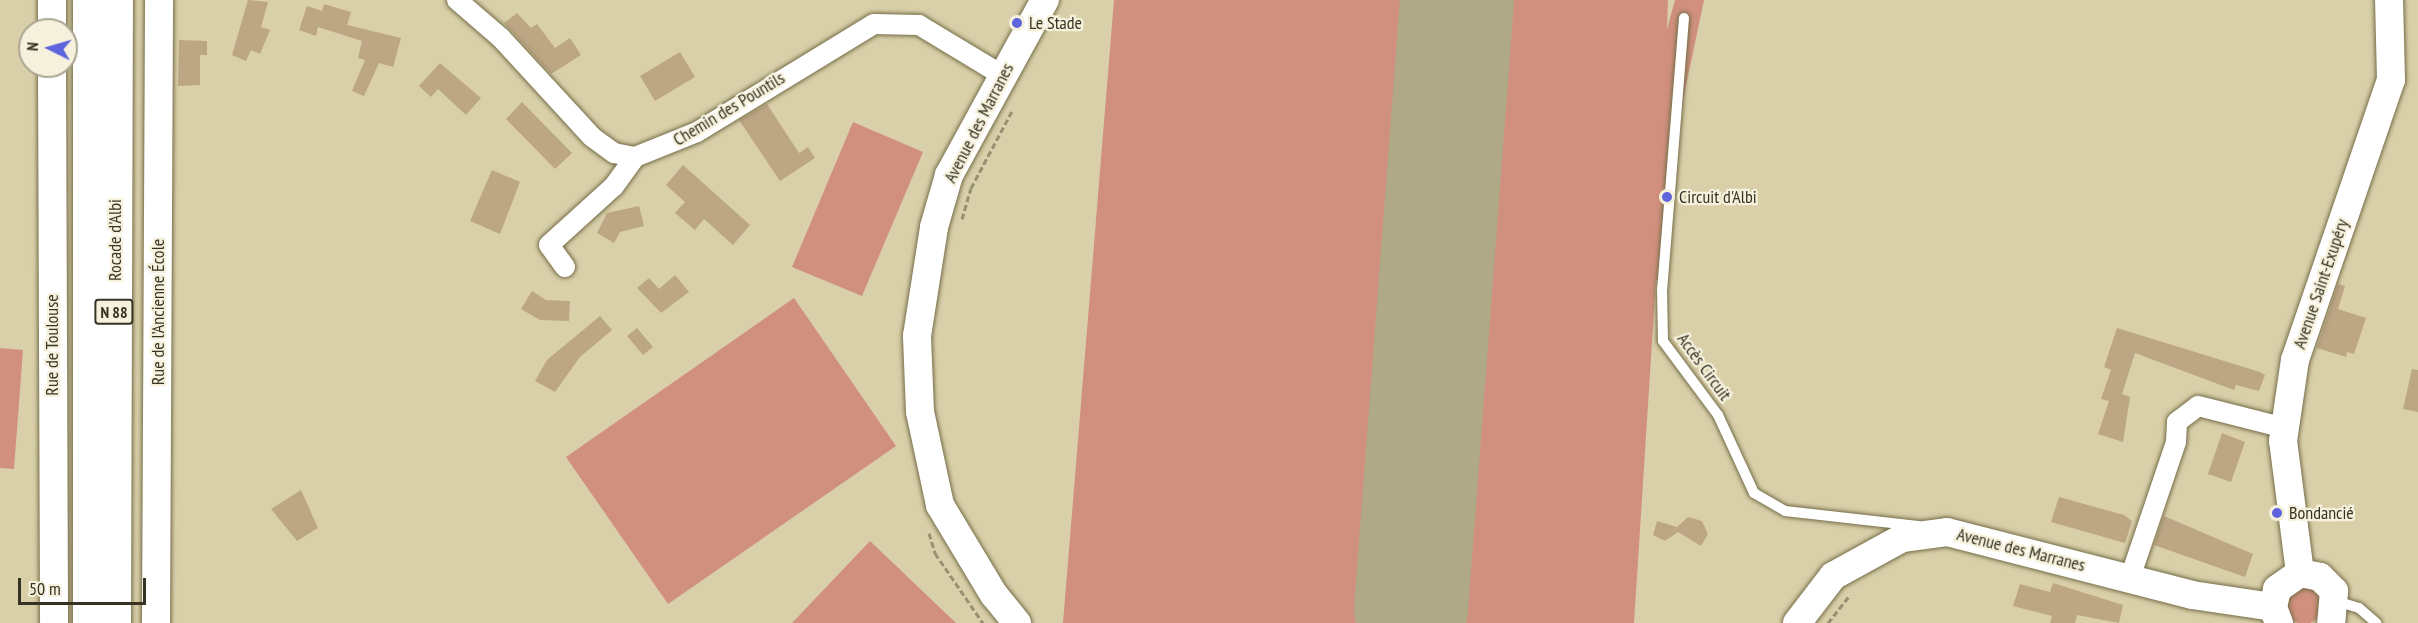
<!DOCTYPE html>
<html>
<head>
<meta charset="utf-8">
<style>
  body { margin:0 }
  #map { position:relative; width:2418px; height:623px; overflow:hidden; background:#d9d0a9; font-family:"PT Sans Narrow",sans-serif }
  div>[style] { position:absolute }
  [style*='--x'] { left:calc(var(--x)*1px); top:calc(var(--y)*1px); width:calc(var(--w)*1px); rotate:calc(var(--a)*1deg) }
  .green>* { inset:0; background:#d1907e }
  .round { border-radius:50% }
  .runway>* { height:114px; margin:-57px; padding:0 57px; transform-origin:57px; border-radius:57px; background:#b0a988 }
  .building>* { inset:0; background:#bda684 }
  .path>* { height:3px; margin-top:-1.5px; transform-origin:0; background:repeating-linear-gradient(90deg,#979173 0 6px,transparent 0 9px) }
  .roads { filter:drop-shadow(0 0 2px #766e49) drop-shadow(0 0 2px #766e49) }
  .lane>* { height:10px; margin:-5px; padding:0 5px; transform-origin:5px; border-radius:5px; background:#fff }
  .street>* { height:20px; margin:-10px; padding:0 10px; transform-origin:10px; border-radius:10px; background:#fff }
  .secondary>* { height:28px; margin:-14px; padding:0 14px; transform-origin:14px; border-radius:14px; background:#fff }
  .highway>* { height:33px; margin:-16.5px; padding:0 16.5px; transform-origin:16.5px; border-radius:16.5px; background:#fff }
  .dots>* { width:16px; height:16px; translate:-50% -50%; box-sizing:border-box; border:3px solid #f5f1dd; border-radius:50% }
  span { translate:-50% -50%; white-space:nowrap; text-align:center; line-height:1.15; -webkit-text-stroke:4.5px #f5f1dd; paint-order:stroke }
  .shield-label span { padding:2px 4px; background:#f5f1dd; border:2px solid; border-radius:4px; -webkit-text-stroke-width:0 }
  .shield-label { font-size:16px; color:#373324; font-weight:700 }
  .poi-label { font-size:18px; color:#373324 }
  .left { translate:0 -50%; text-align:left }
  .street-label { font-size:18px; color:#373324 }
  .north { position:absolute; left:18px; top:18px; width:60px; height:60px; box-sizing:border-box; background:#f5f1dd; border:2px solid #a9a593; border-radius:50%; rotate:275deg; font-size:16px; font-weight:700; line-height:24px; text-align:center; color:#373324 }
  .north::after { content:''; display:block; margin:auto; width:21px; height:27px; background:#5e64dc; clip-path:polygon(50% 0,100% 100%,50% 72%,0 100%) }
  .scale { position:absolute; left:18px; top:578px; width:128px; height:27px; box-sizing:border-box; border:3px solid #373324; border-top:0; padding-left:8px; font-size:18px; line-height:21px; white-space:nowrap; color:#373324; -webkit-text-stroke:4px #f5f1dd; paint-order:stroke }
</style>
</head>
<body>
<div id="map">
  <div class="green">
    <div style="clip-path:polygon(1114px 0,1417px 0,1369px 605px,1449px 612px,1496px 0,1668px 0,1667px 29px,1675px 0,1704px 0,1680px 114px,1666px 280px,1656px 280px,1634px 623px,1063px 623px)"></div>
    <div style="clip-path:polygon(853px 122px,923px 152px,862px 296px,792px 267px)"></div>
    <div style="clip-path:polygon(794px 298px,896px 446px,668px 604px,566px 457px)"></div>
    <div style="clip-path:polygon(0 348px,23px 350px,14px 469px,0 468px)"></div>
    <div style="clip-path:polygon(870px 541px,956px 623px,792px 623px)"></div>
    <div class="round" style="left:2286px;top:588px;width:36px;height:36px"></div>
  </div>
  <div class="runway">
    <div style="--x:1411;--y:609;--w:611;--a:-85.68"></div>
  </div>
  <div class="building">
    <div style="clip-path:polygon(248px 0,268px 2px,261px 27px,270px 30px,260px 54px,251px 50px,246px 61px,232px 55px)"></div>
    <div style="clip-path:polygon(324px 4px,351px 12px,347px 25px,401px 38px,393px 67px,379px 63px,364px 96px,352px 91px,365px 60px,358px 58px,362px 41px,318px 27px,316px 36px,299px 30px,307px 6px,322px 11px)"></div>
    <div style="clip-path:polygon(517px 13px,531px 28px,537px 24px,555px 48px,570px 38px,581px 55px,551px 74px,504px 23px)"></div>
    <div style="clip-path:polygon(179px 40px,207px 41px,207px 55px,200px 55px,200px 85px,178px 86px)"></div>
    <div style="clip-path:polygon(680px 52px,695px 77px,655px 101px,640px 76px)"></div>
    <div style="clip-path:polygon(440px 63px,481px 98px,466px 115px,438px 89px,431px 97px,419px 86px)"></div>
    <div style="clip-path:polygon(522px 102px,572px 153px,555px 169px,506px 119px)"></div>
    <div style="clip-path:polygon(767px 104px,799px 153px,808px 147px,815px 158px,780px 181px,739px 120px)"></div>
    <div style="clip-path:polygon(683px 165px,750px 225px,733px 245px,704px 219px,695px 230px,675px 213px,685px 202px,666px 185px)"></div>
    <div style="clip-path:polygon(492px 170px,520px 182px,500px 234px,470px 221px)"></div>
    <div style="clip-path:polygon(639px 206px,644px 226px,620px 232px,614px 243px,597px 233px,607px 213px)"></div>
    <div style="clip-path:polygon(675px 275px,689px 292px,661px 313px,637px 288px,649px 278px,659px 289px)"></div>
    <div style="clip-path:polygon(2338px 284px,2345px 286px,2338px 309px,2366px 318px,2354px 354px,2347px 352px,2346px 357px,2317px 348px)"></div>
    <div style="clip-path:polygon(532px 291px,546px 300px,570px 301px,569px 321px,540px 320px,521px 309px)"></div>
    <div style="clip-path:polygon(600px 316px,612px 330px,580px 357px,555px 392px,535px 381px,547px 360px)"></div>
    <div style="clip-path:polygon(637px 328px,653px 347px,643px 355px,627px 336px)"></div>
    <div style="clip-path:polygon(2117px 328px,2260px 372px,2265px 375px,2259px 391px,2236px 385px,2234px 390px,2135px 353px,2122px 394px,2130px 397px,2123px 442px,2098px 434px,2109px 401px,2101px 399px,2111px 370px,2104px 367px)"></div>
    <div style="clip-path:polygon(2412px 369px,2418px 370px,2418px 412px,2403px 409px)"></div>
    <div style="clip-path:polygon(2222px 433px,2245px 442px,2231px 482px,2208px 474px)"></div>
    <div style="clip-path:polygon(301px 490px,318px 528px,297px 541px,271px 509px)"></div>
    <div style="clip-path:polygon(2059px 497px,2124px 515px,2132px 521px,2125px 543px,2051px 522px)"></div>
    <div style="clip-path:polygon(2164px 516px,2253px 554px,2245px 577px,2154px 545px)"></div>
    <div style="clip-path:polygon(1688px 517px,1702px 521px,1708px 534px,1701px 546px,1678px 532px,1665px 541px,1653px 535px,1657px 521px,1677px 527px)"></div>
    <div style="clip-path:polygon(2053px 583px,2123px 605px,2119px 623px,2077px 615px,2075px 623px,2050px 623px,2052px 616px,2013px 606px,2020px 584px,2050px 592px)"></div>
  </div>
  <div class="path">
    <div style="--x:962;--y:219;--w:32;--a:-74"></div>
    <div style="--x:971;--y:188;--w:87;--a:-62"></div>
    <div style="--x:929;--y:533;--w:21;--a:73"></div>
    <div style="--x:935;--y:553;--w:85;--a:55.6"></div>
    <div style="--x:1828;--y:623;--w:34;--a:-52"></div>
  </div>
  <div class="roads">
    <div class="lane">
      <div style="--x:1684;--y:18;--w:272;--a:94.6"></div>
      <div style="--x:1662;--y:289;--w:52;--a:88.9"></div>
      <div style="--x:1663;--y:341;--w:92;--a:53.4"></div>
      <div style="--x:1718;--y:415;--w:86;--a:65.2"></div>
      <div style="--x:1754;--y:493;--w:36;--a:30"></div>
      <div style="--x:1785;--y:511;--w:134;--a:6.4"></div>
      <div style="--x:2336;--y:601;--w:24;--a:17"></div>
      <div style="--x:2359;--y:608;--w:23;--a:41"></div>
    </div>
    <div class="street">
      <div style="--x:457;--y:0;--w:58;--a:40.8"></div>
      <div style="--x:501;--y:38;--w:134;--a:47.4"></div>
      <div style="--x:592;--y:137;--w:27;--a:36"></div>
      <div style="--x:614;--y:153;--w:21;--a:11"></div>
      <div style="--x:635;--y:157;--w:67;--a:-22"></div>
      <div style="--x:697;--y:132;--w:207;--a:-31.4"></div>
      <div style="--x:874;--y:24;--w:45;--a:1.3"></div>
      <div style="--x:919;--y:25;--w:97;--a:31.1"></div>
      <div style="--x:565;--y:267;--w:27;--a:-126"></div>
      <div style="--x:549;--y:245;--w:88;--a:-42.2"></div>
      <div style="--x:614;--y:186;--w:36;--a:-54"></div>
      <div style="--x:2130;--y:578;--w:144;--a:-71.3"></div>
      <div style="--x:2176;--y:442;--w:20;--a:-87"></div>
      <div style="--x:2177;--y:422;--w:26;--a:-37"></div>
      <div style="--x:2198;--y:406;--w:90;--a:14.2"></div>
    </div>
    <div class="secondary">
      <div style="--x:52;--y:30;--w:30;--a:-90"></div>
      <div style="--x:52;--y:66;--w:557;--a:89.79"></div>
      <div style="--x:2300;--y:573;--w:133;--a:-97.3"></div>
      <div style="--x:2283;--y:441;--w:82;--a:-81.6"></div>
      <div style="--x:2295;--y:360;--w:296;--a:-71.1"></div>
      <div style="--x:2391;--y:80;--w:80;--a:-91.4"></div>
      <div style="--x:156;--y:623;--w:623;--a:-89.72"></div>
      <div style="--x:1017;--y:623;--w:36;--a:-129"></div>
      <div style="--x:994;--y:595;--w:105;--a:-121"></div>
      <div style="--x:940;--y:505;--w:95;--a:-102.1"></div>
      <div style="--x:920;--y:412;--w:76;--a:-92.3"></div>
      <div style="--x:917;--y:336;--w:110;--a:-81.1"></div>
      <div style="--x:934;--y:227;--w:54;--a:-73.9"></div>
      <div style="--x:949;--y:175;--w:200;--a:-61.3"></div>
      <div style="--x:1797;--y:623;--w:59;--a:-52.5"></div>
      <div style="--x:1833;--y:576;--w:79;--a:-28.8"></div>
      <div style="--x:1902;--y:538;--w:45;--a:-7.6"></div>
      <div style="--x:1947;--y:532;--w:253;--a:14.4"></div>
      <div style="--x:2192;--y:595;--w:82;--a:8.4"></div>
      <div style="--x:2279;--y:623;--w:17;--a:-111"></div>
      <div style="--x:2273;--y:607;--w:18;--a:-77"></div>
      <div style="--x:2277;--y:589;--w:28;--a:-35"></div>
      <div style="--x:2300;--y:573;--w:20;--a:11"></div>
      <div style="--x:2320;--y:577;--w:20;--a:45"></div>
      <div style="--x:2334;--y:591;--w:32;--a:95"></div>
    </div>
    <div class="highway">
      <div style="--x:89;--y:623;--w:623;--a:-90"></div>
      <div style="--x:114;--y:623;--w:623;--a:-89.82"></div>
    </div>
  </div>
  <div class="dots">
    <div style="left:1017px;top:23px;background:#5e64dc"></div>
    <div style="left:1667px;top:197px;background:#5e64dc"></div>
    <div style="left:2277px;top:513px;background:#5e64dc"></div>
  </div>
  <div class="shield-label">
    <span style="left:114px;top:312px">N 88</span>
  </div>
  <div class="poi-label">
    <span class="left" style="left:1029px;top:23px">Le Stade</span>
    <span class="left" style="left:1679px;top:197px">Circuit d'Albi</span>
    <span class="left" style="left:2289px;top:513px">Bondancié</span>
  </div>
  <div class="street-label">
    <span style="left:729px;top:109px;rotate:-31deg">Chemin des Pountils</span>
    <span style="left:979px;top:123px;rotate:-63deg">Avenue des Marranes</span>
    <span style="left:115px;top:240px;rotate:-90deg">Rocade d'Albi</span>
    <span style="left:2321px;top:284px;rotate:-71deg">Avenue Saint-Exupéry</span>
    <span style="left:158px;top:312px;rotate:-90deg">Rue de l’Ancienne École</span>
    <span style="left:52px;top:345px;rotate:-90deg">Rue de Toulouse</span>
    <span style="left:1704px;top:367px;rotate:54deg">Accès Circuit</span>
    <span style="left:2021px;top:550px;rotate:14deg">Avenue des Marranes</span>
  </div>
  <div class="north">N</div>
  <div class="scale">50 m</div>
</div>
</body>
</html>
